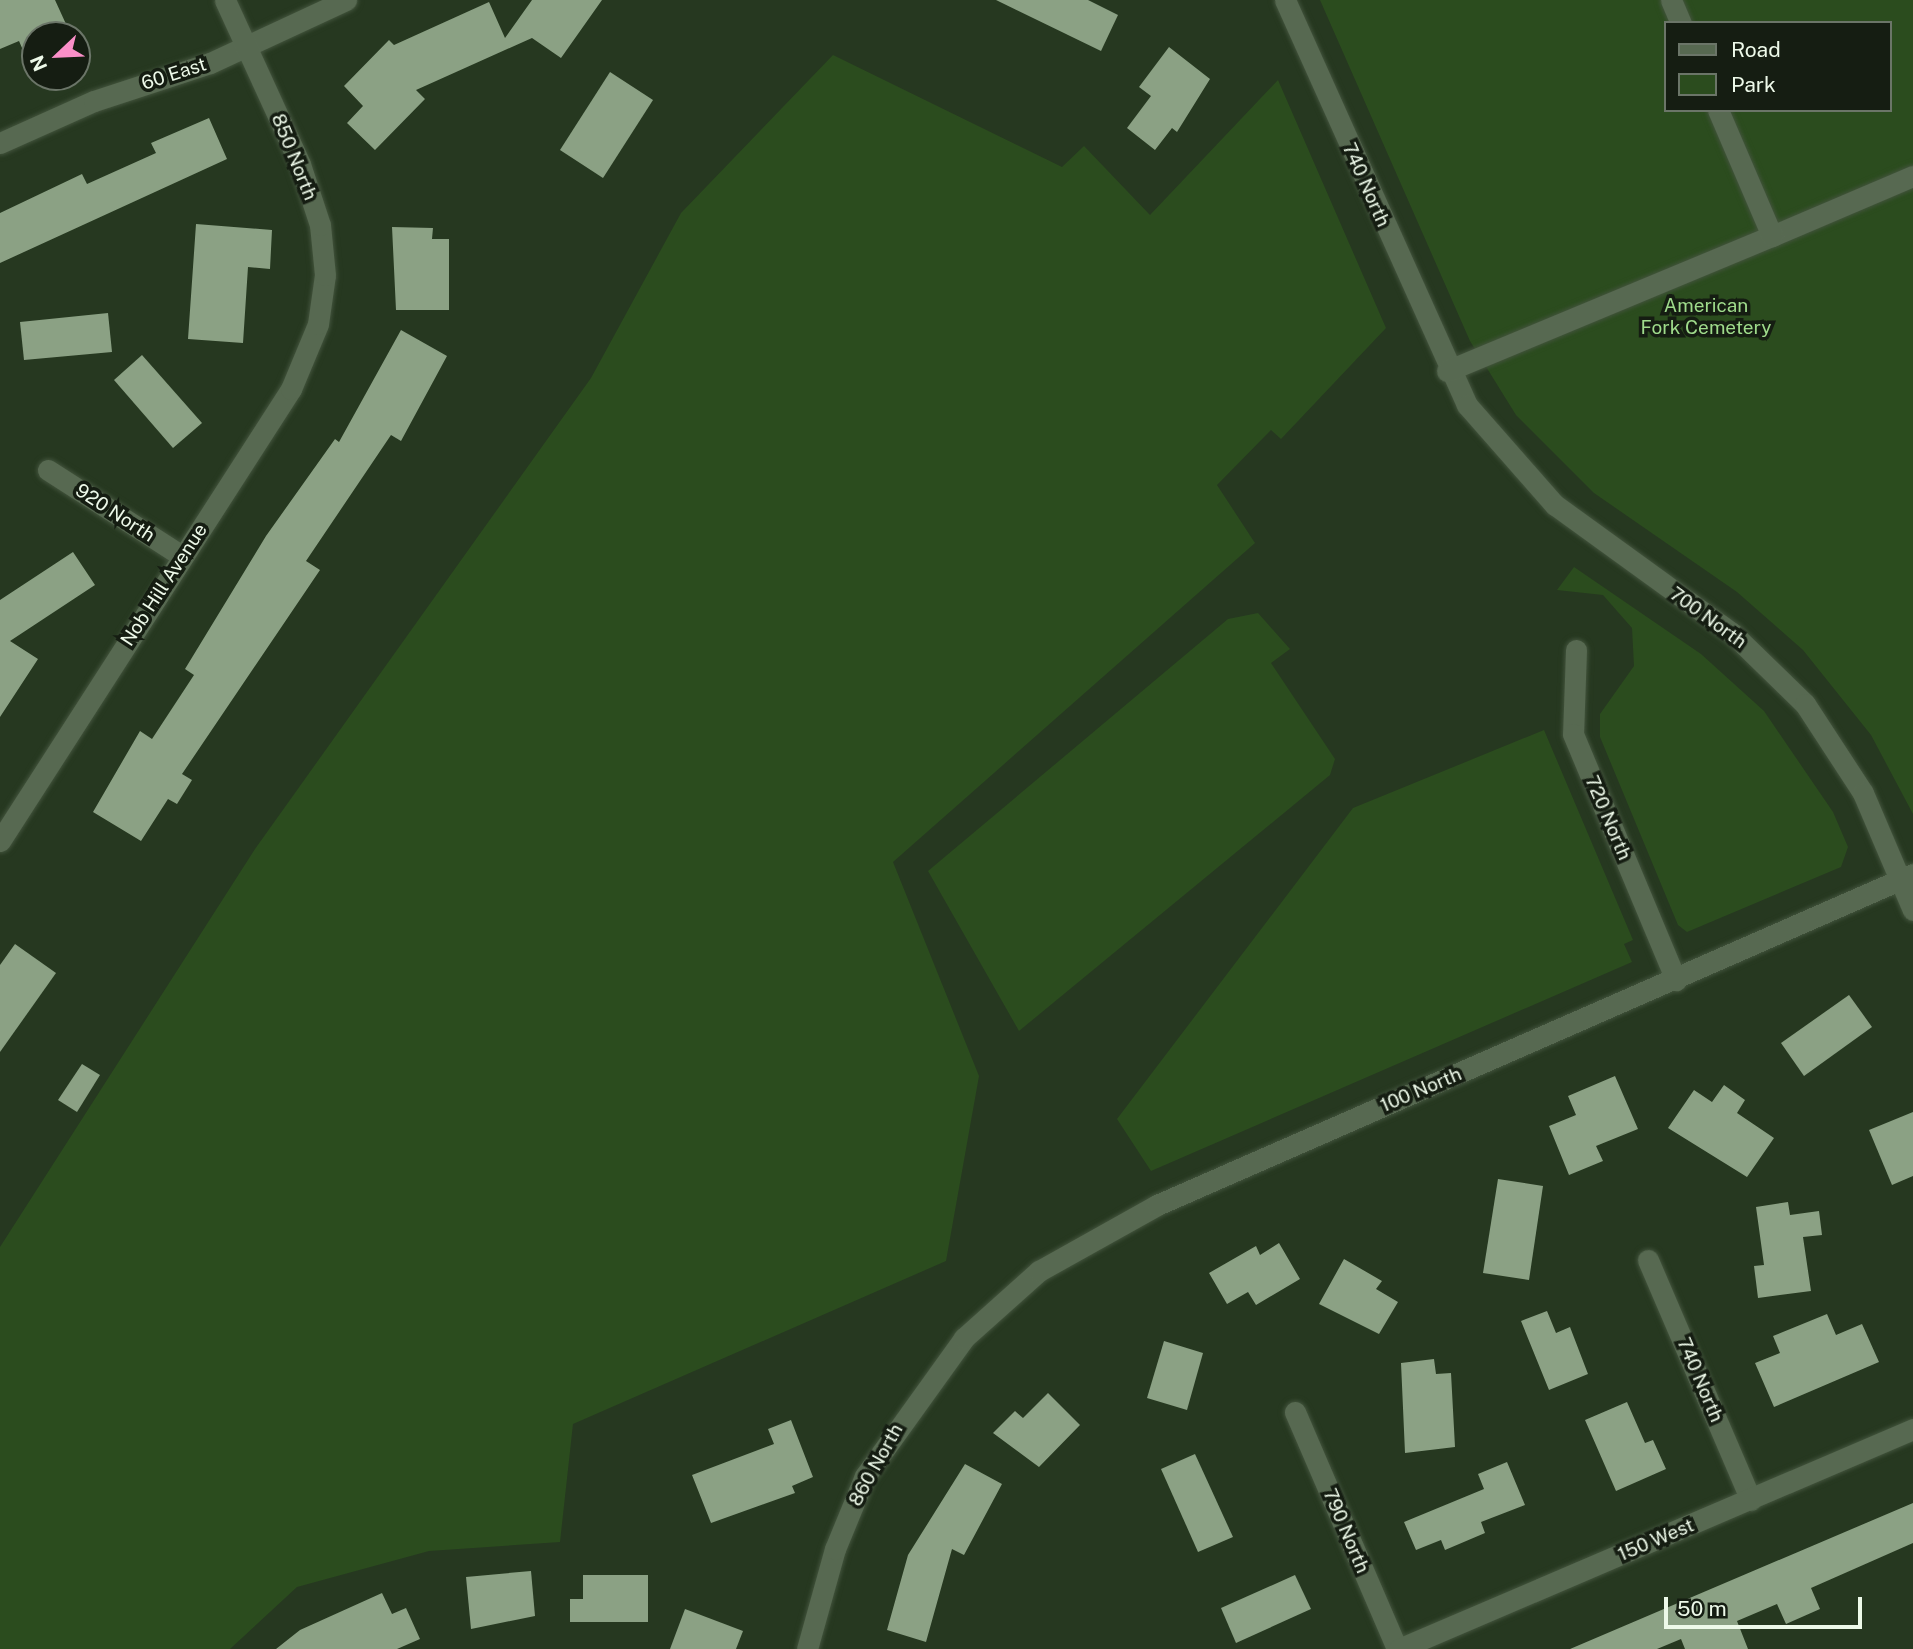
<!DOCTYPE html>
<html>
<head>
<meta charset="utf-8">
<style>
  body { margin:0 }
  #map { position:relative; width:1913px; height:1649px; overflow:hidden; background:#263820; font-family:"Public Sans",sans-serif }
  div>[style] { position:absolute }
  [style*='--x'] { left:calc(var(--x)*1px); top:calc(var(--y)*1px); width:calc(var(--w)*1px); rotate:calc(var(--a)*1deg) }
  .green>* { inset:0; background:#2b4c1e }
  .building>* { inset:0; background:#8ba184 }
  .roads { filter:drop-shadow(0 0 2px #42533c) drop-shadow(0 0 2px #42533c) }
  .minor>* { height:21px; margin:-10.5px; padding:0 10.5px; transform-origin:10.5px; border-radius:10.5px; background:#576951 }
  span { translate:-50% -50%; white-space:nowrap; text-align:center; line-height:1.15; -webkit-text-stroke:7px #151d12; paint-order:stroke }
  .street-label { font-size:19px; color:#edf9e9 }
  .park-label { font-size:19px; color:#9fdb8b }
  .legend { position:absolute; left:1664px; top:21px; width:228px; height:91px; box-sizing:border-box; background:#151d12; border:2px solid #6b7568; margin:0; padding:9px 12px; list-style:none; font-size:21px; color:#edf9e9 }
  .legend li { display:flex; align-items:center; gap:14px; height:35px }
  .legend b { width:35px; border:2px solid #6b7568 }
  .north { position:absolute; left:21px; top:21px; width:70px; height:70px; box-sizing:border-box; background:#151d12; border:2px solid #6b7568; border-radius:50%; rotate:247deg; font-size:19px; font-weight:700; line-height:28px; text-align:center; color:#edf9e9 }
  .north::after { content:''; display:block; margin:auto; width:24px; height:32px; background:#fa8fc8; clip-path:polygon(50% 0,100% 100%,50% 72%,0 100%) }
  .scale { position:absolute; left:1664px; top:1597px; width:198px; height:32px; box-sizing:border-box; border:4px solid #edf9e9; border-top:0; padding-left:9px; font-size:21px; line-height:24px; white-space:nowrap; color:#edf9e9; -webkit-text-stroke:5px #151d12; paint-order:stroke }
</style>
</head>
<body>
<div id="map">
  <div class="green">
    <div style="clip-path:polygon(evenodd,1320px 0,1913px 0,1913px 814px,1871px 735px,1803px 650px,1737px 592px,1594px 493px,1516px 415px,1470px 341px,1320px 0,1666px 23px,1890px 23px,1890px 110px,1666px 110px,1666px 23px)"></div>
    <div style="clip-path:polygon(833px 55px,1062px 167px,1084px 146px,1150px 215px,1278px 80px,1386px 328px,1281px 439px,1271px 430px,1217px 485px,1255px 543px,893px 862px,979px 1076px,946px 1261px,573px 1424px,560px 1542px,429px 1551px,297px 1587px,230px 1649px,0 1649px,0 1247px,255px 849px,591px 378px,681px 213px)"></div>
    <div style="clip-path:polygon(1574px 567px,1701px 654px,1764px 711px,1833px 812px,1848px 847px,1841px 867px,1687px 932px,1678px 925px,1600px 737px,1600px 714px,1634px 666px,1632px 628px,1603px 595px,1557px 590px)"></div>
    <div style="clip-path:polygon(1258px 613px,1290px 649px,1271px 663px,1335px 759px,1330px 775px,1019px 1031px,928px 871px,1228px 619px)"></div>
    <div style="clip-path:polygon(1544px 730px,1633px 940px,1624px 944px,1632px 962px,1151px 1171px,1117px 1119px,1353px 808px)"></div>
  </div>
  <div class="building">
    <div style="clip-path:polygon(0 0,55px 0,71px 35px,35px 35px,35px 78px,19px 41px,0 49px)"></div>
    <div style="clip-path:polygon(532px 0,602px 0,561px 58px,532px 38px,416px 90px,425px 99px,375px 150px,347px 123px,363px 106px,344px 86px,389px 40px,394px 45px,489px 2px,505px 38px)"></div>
    <div style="clip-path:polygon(996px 0,1088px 0,1118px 15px,1101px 51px)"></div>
    <div style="clip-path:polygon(1169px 47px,1210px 79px,1177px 132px,1172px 128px,1155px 150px,1127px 128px,1151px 96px,1139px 87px)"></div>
    <div style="clip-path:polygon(610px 72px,653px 100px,603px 178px,560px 150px)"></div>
    <div style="clip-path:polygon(209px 118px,227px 159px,0 263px,0 213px,82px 174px,87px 184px,156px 153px,151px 143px)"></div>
    <div style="clip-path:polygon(196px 224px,272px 230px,270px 269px,248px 267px,243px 343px,188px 339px)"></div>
    <div style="clip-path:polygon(392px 227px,433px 228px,432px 239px,449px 239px,449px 310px,396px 310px)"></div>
    <div style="clip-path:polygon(108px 313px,112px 352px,24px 360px,20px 322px)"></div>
    <div style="clip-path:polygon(401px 330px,447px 356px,401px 441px,391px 435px,306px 561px,320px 570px,182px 774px,192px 780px,177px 804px,168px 799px,141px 841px,93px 812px,140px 731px,152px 739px,194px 675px,185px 669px,266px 536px,335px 439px,339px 442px)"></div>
    <div style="clip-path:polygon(142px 355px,202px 423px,173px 448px,114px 380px)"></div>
    <div style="clip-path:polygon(73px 552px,95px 585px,10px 641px,38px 659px,0 717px,0 600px)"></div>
    <div style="clip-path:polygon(15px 944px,56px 973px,0 1052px,0 965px)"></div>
    <div style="clip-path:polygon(1849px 995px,1872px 1027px,1804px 1076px,1781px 1043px)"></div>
    <div style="clip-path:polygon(82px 1064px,100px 1075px,77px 1112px,58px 1100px)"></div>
    <div style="clip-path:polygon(1615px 1076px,1638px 1129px,1596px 1146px,1603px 1161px,1569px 1175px,1549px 1126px,1576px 1115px,1568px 1096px)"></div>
    <div style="clip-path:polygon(1724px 1085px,1745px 1100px,1737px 1113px,1774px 1138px,1747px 1177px,1668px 1128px,1694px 1090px,1712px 1102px)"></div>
    <div style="clip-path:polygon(1913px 1112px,1913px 1176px,1892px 1185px,1869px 1130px)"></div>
    <div style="clip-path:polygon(1498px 1179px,1543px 1186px,1529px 1280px,1483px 1273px)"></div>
    <div style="clip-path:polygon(1788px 1202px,1790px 1215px,1819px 1211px,1822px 1235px,1803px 1237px,1811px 1291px,1758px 1298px,1754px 1266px,1764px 1265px,1756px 1207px)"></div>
    <div style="clip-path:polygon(1279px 1243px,1300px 1279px,1256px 1305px,1248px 1292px,1227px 1304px,1209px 1273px,1256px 1246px,1260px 1255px)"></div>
    <div style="clip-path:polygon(1344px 1259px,1382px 1281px,1376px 1289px,1398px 1302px,1379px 1334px,1319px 1304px)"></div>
    <div style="clip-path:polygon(1547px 1311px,1556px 1333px,1570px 1327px,1588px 1374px,1549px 1390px,1521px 1321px)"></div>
    <div style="clip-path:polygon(1827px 1314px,1836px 1335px,1862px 1324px,1879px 1362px,1774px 1407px,1755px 1363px,1780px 1353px,1773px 1336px)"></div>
    <div style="clip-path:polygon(1164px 1341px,1203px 1353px,1187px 1410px,1147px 1398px)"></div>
    <div style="clip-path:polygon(1434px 1359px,1436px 1374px,1451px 1373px,1455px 1447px,1405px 1453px,1401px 1363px)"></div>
    <div style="clip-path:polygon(1048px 1393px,1080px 1425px,1039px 1467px,993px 1433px,1015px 1411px,1023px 1418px)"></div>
    <div style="clip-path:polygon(1627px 1402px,1645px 1443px,1653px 1440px,1666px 1469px,1616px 1491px,1585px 1420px)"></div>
    <div style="clip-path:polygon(791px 1420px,813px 1477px,792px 1486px,795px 1493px,711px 1523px,692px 1475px,774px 1444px,768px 1429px)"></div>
    <div style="clip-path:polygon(1195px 1454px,1233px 1537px,1198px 1552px,1161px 1469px)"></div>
    <div style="clip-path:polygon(1507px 1462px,1525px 1505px,1481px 1522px,1485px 1533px,1445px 1550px,1441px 1540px,1416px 1550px,1404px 1522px,1484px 1489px,1478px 1474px)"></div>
    <div style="clip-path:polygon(965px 1464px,1002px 1484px,964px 1555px,952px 1549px,926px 1642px,887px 1630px,908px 1555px)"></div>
    <div style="clip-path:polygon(1913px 1503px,1913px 1543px,1811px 1588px,1820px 1609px,1786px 1624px,1777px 1604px,1737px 1621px,1748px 1649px,1685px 1649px,1681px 1639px,1657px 1649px,1570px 1649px)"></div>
    <div style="clip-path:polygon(531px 1571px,535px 1616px,471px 1629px,466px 1577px)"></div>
    <div style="clip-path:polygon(583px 1575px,648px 1575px,648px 1622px,570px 1622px,570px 1599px,583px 1599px)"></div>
    <div style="clip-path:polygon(1295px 1575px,1311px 1609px,1236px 1643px,1221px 1608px)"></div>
    <div style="clip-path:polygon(382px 1593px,392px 1614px,406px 1608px,420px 1639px,397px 1649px,276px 1649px,300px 1630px)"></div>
    <div style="clip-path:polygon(685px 1609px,743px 1631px,736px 1649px,670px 1649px)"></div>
  </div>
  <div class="roads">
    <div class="minor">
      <div style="--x:1285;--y:0;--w:444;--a:65.8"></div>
      <div style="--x:1467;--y:405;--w:133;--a:48.7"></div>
      <div style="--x:1555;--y:505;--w:218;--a:35.9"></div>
      <div style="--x:1732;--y:633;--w:102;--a:44.2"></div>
      <div style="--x:1805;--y:704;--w:106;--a:56.9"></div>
      <div style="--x:1863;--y:793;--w:127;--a:66.9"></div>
      <div style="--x:1671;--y:0;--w:25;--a:67"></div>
      <div style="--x:0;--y:143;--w:103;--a:-24.1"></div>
      <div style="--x:94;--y:101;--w:122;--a:-18.1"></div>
      <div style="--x:210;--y:63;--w:150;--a:-24.9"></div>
      <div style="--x:1772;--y:236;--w:153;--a:-23.1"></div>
      <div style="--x:1447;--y:371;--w:352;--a:-22.6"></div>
      <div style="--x:1772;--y:236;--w:137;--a:-113.2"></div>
      <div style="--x:48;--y:470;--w:159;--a:32.7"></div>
      <div style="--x:1576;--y:650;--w:84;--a:92"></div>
      <div style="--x:1573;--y:734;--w:267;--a:67.3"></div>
      <div style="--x:0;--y:841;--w:538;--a:-57.23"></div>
      <div style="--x:291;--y:389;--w:70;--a:-67.4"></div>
      <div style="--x:318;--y:324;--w:49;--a:-81.9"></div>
      <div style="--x:325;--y:275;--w:50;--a:-95.7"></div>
      <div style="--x:320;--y:225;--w:64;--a:-108.2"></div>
      <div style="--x:300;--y:164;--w:180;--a:-114.6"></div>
      <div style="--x:1648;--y:1260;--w:261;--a:66.8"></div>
      <div style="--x:1295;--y:1412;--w:258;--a:66.7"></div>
      <div style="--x:807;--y:1649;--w:104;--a:-74.4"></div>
      <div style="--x:835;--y:1549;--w:79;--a:-67.7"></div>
      <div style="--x:865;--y:1476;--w:170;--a:-54.3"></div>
      <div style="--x:964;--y:1338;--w:101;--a:-41.8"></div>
      <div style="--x:1039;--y:1271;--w:135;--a:-29.2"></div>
      <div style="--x:1157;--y:1205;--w:825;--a:-23.65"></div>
      <div style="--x:1399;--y:1649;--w:559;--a:-23.17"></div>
    </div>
  </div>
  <div class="street-label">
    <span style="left:174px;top:74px;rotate:-18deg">60 East</span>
    <span style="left:294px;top:157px;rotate:68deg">850 North</span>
    <span style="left:1366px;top:185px;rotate:66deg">740 North</span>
    <span style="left:115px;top:513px;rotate:33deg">920 North</span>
    <span style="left:164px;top:585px;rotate:-57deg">Nob Hill Avenue</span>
    <span style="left:1708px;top:618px;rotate:36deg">700 North</span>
    <span style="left:1608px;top:818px;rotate:67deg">720 North</span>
    <span style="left:1421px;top:1090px;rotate:-23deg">100 North</span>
    <span style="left:1700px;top:1380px;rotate:67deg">740 North</span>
    <span style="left:876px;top:1465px;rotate:-61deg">860 North</span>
    <span style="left:1346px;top:1531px;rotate:67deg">790 North</span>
    <span style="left:1656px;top:1540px;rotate:-23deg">150 West</span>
  </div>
  <div class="park-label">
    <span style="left:1706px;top:317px">American<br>Fork Cemetery</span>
  </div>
  <ul class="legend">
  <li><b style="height:9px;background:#576951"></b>Road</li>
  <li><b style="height:19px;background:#2b4c1e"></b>Park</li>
  </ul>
  <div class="north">N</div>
  <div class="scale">50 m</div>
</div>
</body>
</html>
